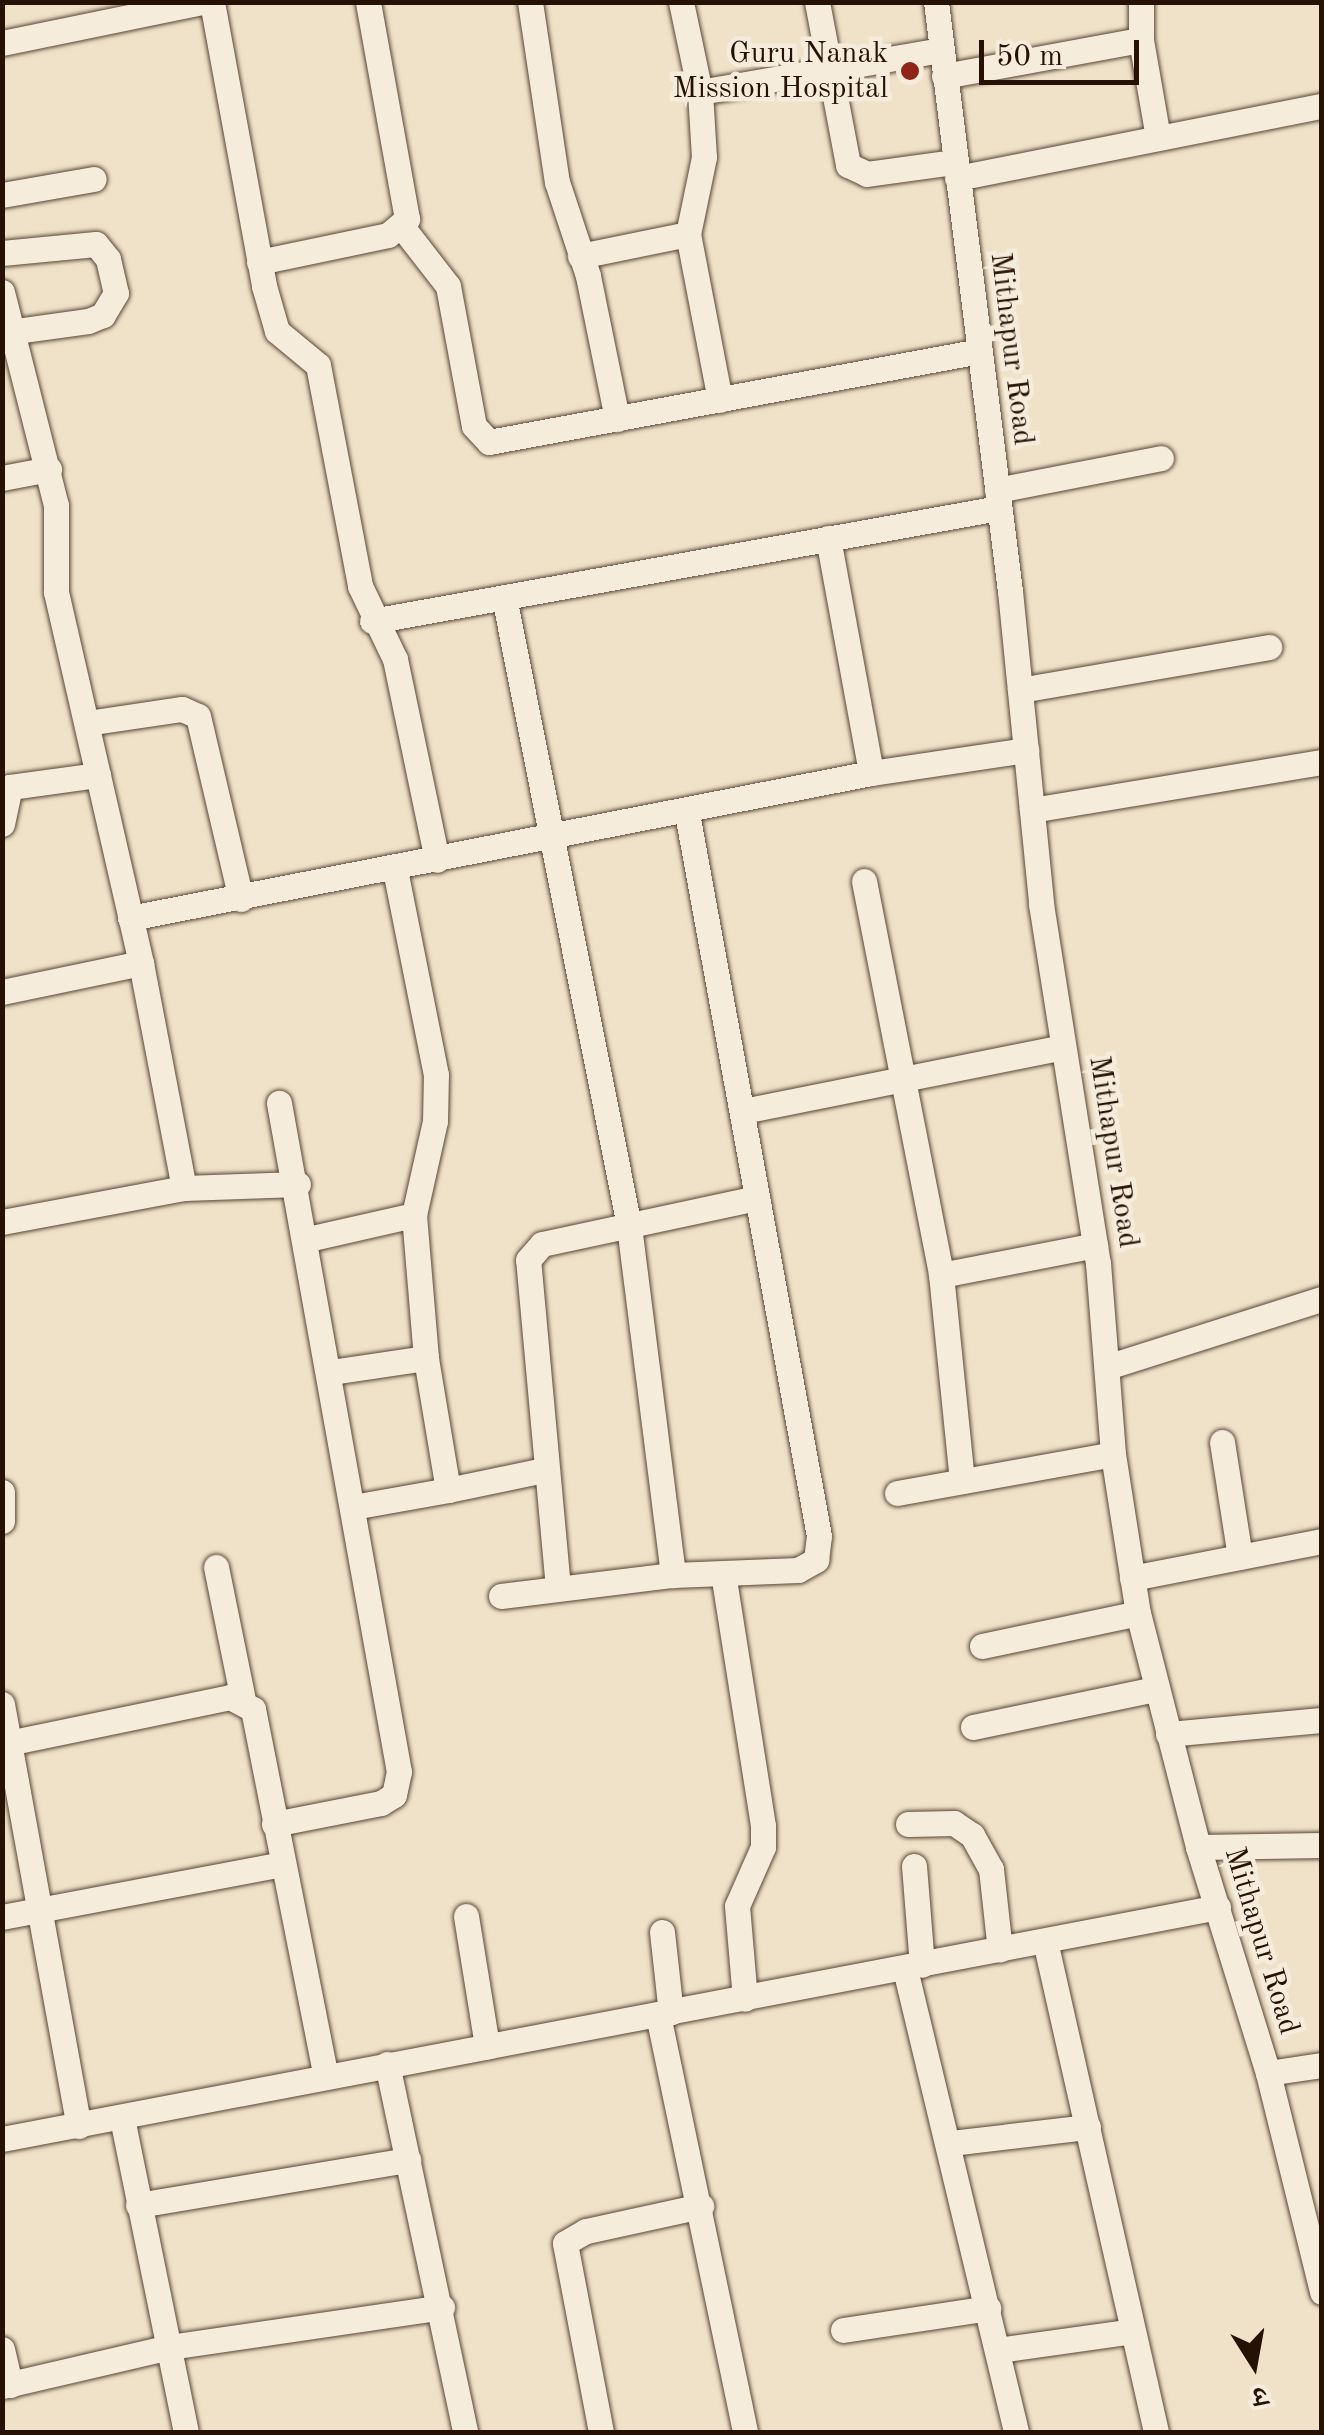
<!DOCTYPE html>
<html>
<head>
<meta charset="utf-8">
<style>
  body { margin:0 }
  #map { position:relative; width:1324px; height:2435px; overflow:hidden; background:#f0e2c9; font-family:"Old Standard TT","Noto Serif Devanagari",serif }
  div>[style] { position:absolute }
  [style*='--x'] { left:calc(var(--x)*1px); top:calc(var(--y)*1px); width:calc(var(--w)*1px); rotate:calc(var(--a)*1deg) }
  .roads { filter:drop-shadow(0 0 2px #584635) drop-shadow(0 0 2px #584635) }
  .minor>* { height:25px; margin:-12.5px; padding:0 12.5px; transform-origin:12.5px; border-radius:12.5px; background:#f5ecdc }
  .dots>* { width:28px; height:28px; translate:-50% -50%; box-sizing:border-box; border:5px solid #f5ecdc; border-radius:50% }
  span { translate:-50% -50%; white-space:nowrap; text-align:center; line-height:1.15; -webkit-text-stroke:9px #f5ecdc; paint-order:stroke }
  .poi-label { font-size:30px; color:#261204 }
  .right { translate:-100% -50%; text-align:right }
  .street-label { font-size:30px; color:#261204 }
  .frame { position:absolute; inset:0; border:5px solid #261204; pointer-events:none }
  .north { position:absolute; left:1204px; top:2315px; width:100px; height:100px; -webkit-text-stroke:8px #f5ecdc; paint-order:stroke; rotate:169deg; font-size:28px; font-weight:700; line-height:40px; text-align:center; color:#261204 }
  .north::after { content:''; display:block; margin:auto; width:35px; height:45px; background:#261204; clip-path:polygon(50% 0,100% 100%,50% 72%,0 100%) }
  .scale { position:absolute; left:979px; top:40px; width:160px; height:45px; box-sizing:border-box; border:5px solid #261204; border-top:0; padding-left:12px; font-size:30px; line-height:35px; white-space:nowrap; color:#261204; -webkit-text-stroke:8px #f5ecdc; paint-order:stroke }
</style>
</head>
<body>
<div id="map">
  <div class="roads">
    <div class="minor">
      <div style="--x:212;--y:2;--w:289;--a:79.6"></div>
      <div style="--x:264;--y:286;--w:47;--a:73.9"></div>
      <div style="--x:277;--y:331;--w:53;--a:39.7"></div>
      <div style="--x:318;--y:365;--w:225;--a:79.2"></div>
      <div style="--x:360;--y:586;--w:81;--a:64.4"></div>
      <div style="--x:395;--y:659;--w:205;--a:78.2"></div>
      <div style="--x:530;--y:2;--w:182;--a:81.5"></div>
      <div style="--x:557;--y:182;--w:99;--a:71.7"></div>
      <div style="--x:588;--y:276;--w:146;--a:78.5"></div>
      <div style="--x:681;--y:2;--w:92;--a:78.1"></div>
      <div style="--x:700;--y:92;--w:65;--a:86.5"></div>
      <div style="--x:704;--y:157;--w:79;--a:101.7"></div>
      <div style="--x:817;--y:2;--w:166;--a:79.2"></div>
      <div style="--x:848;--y:165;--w:21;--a:25"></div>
      <div style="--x:867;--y:174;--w:87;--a:-7.9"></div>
      <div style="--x:936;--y:2;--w:594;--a:82.84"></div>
      <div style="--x:1010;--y:591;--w:315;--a:84.3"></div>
      <div style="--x:1041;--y:904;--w:363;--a:81"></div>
      <div style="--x:1098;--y:1263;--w:192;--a:85.5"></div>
      <div style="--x:1113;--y:1454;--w:161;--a:81.1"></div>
      <div style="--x:1138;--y:1613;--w:242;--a:75.6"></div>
      <div style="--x:1198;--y:1847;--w:237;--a:72.8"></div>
      <div style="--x:1268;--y:2073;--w:226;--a:76.1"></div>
      <div style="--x:1141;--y:40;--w:38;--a:-90"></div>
      <div style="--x:2;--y:43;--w:203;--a:-11.6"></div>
      <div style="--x:944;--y:76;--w:200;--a:-10.4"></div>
      <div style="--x:1141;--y:40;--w:98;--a:80.1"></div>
      <div style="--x:700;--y:92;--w:245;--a:-9.9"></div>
      <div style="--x:957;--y:178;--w:372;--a:-11.2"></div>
      <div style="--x:2;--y:195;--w:93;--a:-9.9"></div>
      <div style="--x:403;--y:228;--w:73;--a:52.2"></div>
      <div style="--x:448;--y:286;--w:142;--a:79.5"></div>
      <div style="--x:474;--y:426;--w:22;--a:47"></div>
      <div style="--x:489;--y:442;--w:498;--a:-10.5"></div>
      <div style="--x:2;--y:253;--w:94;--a:-5.5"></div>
      <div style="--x:96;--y:244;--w:19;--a:51"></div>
      <div style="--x:108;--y:259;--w:35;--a:77"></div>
      <div style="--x:116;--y:293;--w:26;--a:121"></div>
      <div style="--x:103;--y:315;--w:16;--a:158"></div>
      <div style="--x:88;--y:321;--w:79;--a:172"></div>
      <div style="--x:580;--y:256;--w:110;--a:-11.5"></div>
      <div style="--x:688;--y:234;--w:169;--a:79.1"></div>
      <div style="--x:259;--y:262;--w:132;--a:-11.8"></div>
      <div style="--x:388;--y:235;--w:25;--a:-40"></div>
      <div style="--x:407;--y:219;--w:220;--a:-100.2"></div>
      <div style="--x:2;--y:292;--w:220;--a:75.8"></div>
      <div style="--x:56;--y:505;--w:87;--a:90"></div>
      <div style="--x:56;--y:592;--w:381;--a:77.1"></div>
      <div style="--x:141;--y:963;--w:229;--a:79.2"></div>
      <div style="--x:2;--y:478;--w:48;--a:-10.8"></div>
      <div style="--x:997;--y:490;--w:167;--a:-11"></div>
      <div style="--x:828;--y:538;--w:239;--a:79.6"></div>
      <div style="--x:504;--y:597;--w:641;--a:78.76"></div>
      <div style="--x:629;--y:1226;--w:352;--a:82.8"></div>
      <div style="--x:372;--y:621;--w:637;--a:-10.22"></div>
      <div style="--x:1020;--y:690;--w:253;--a:-9.8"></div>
      <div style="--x:87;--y:723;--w:96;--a:-8.4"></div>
      <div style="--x:182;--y:709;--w:17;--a:24"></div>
      <div style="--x:198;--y:716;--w:188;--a:76.8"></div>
      <div style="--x:1032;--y:810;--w:294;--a:-9.4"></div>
      <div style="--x:2;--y:824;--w:38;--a:-78"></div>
      <div style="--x:10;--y:787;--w:89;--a:-7.8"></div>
      <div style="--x:864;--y:881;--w:401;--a:78.9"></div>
      <div style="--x:130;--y:918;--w:755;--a:-11.07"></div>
      <div style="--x:871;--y:773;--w:157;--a:-8.4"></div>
      <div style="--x:2;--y:992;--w:142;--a:-11.8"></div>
      <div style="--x:743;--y:1111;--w:325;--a:-11.3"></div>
      <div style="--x:2;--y:1222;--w:185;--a:-10.6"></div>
      <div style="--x:184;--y:1188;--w:114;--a:-2"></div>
      <div style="--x:308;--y:1239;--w:109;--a:-12.8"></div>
      <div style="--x:1107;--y:1367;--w:225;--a:-17.6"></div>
      <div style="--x:331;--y:1372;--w:96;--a:-8.4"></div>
      <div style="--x:1222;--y:1442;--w:116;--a:81.1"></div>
      <div style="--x:962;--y:1481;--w:207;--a:-95.8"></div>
      <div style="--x:941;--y:1275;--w:157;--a:-11"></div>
      <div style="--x:448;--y:1490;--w:98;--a:-11.8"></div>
      <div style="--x:2;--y:1492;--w:29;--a:90"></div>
      <div style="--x:897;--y:1493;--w:219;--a:-10.2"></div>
      <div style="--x:353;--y:1507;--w:97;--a:-10.1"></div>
      <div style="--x:448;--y:1490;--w:134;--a:-99.5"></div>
      <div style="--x:426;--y:1358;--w:144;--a:-94.8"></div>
      <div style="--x:414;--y:1215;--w:96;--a:-77.4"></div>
      <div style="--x:435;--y:1121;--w:46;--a:-88.8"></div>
      <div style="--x:436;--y:1075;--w:210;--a:-101.3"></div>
      <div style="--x:216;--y:1567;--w:136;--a:78.5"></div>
      <div style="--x:723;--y:1573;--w:256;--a:81"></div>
      <div style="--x:763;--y:1826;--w:21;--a:90"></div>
      <div style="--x:763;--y:1847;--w:64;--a:113.8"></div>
      <div style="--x:737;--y:1906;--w:93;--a:85.1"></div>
      <div style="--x:1132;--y:1578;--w:194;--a:-11"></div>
      <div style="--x:558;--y:1588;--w:329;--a:-95.2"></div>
      <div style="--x:528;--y:1260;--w:21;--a:-49"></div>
      <div style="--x:542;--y:1244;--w:220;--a:-12.1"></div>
      <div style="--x:501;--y:1596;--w:173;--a:-7"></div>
      <div style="--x:673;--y:1575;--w:125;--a:-2.3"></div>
      <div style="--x:798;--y:1570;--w:21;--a:-29"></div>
      <div style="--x:816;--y:1560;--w:24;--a:-83"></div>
      <div style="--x:819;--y:1536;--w:735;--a:-100.35"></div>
      <div style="--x:982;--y:1646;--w:159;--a:-11.9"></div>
      <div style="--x:2;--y:1704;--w:429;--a:79.7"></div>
      <div style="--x:973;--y:1727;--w:186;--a:-11.8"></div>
      <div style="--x:1168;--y:1734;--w:155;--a:-5.2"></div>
      <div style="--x:13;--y:1742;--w:222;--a:-11.7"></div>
      <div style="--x:230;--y:1697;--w:26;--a:28"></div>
      <div style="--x:253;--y:1709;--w:375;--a:78.8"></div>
      <div style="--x:274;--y:1824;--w:109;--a:-11.1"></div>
      <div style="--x:381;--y:1803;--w:15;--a:-32"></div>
      <div style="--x:394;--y:1795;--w:24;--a:-78"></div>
      <div style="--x:399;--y:1772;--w:680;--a:-100.17"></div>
      <div style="--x:908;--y:1824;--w:46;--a:-1.2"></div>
      <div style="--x:954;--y:1823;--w:22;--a:34"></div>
      <div style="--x:972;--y:1835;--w:39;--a:61"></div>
      <div style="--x:991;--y:1869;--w:81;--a:83.7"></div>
      <div style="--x:1198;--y:1847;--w:124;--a:-0.9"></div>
      <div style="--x:914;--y:1866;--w:99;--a:85.4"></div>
      <div style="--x:466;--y:1916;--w:132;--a:80.8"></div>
      <div style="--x:2;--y:1917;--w:285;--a:-10.7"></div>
      <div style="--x:662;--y:1932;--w:81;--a:83.7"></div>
      <div style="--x:1045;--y:1941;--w:503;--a:77.26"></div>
      <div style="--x:905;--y:1969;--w:476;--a:76.5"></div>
      <div style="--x:658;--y:2015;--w:426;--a:78.2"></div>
      <div style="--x:387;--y:2064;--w:376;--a:78"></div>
      <div style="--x:1268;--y:2073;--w:55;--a:-8.4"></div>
      <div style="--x:122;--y:2118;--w:320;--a:78.5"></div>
      <div style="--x:2;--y:2139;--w:1238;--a:-10.8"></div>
      <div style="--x:951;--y:2143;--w:138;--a:-6.7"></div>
      <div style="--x:138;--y:2205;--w:274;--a:-9.5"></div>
      <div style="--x:843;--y:2330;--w:147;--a:-8.6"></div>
      <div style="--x:2;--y:2349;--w:37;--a:77"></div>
      <div style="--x:998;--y:2350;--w:136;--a:-8"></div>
      <div style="--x:2;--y:2386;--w:171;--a:-13.1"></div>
      <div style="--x:169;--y:2347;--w:276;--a:-8.3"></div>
      <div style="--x:601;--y:2432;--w:192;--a:-100.8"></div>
      <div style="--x:565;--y:2243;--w:24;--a:-30"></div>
      <div style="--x:586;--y:2231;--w:118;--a:-12.3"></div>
    </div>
  </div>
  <div class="dots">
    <div style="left:910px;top:71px;background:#8f2418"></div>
  </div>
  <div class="poi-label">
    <span class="right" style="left:888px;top:71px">Guru Nanak<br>Mission Hospital</span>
  </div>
  <div class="street-label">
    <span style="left:1011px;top:349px;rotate:83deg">Mithapur Road</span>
    <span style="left:1113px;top:1152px;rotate:81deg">Mithapur Road</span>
    <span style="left:1261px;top:1941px;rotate:73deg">Mithapur Road</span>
  </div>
  <div class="frame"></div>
  <div class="north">उ</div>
  <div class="scale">50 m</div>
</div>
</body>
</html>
